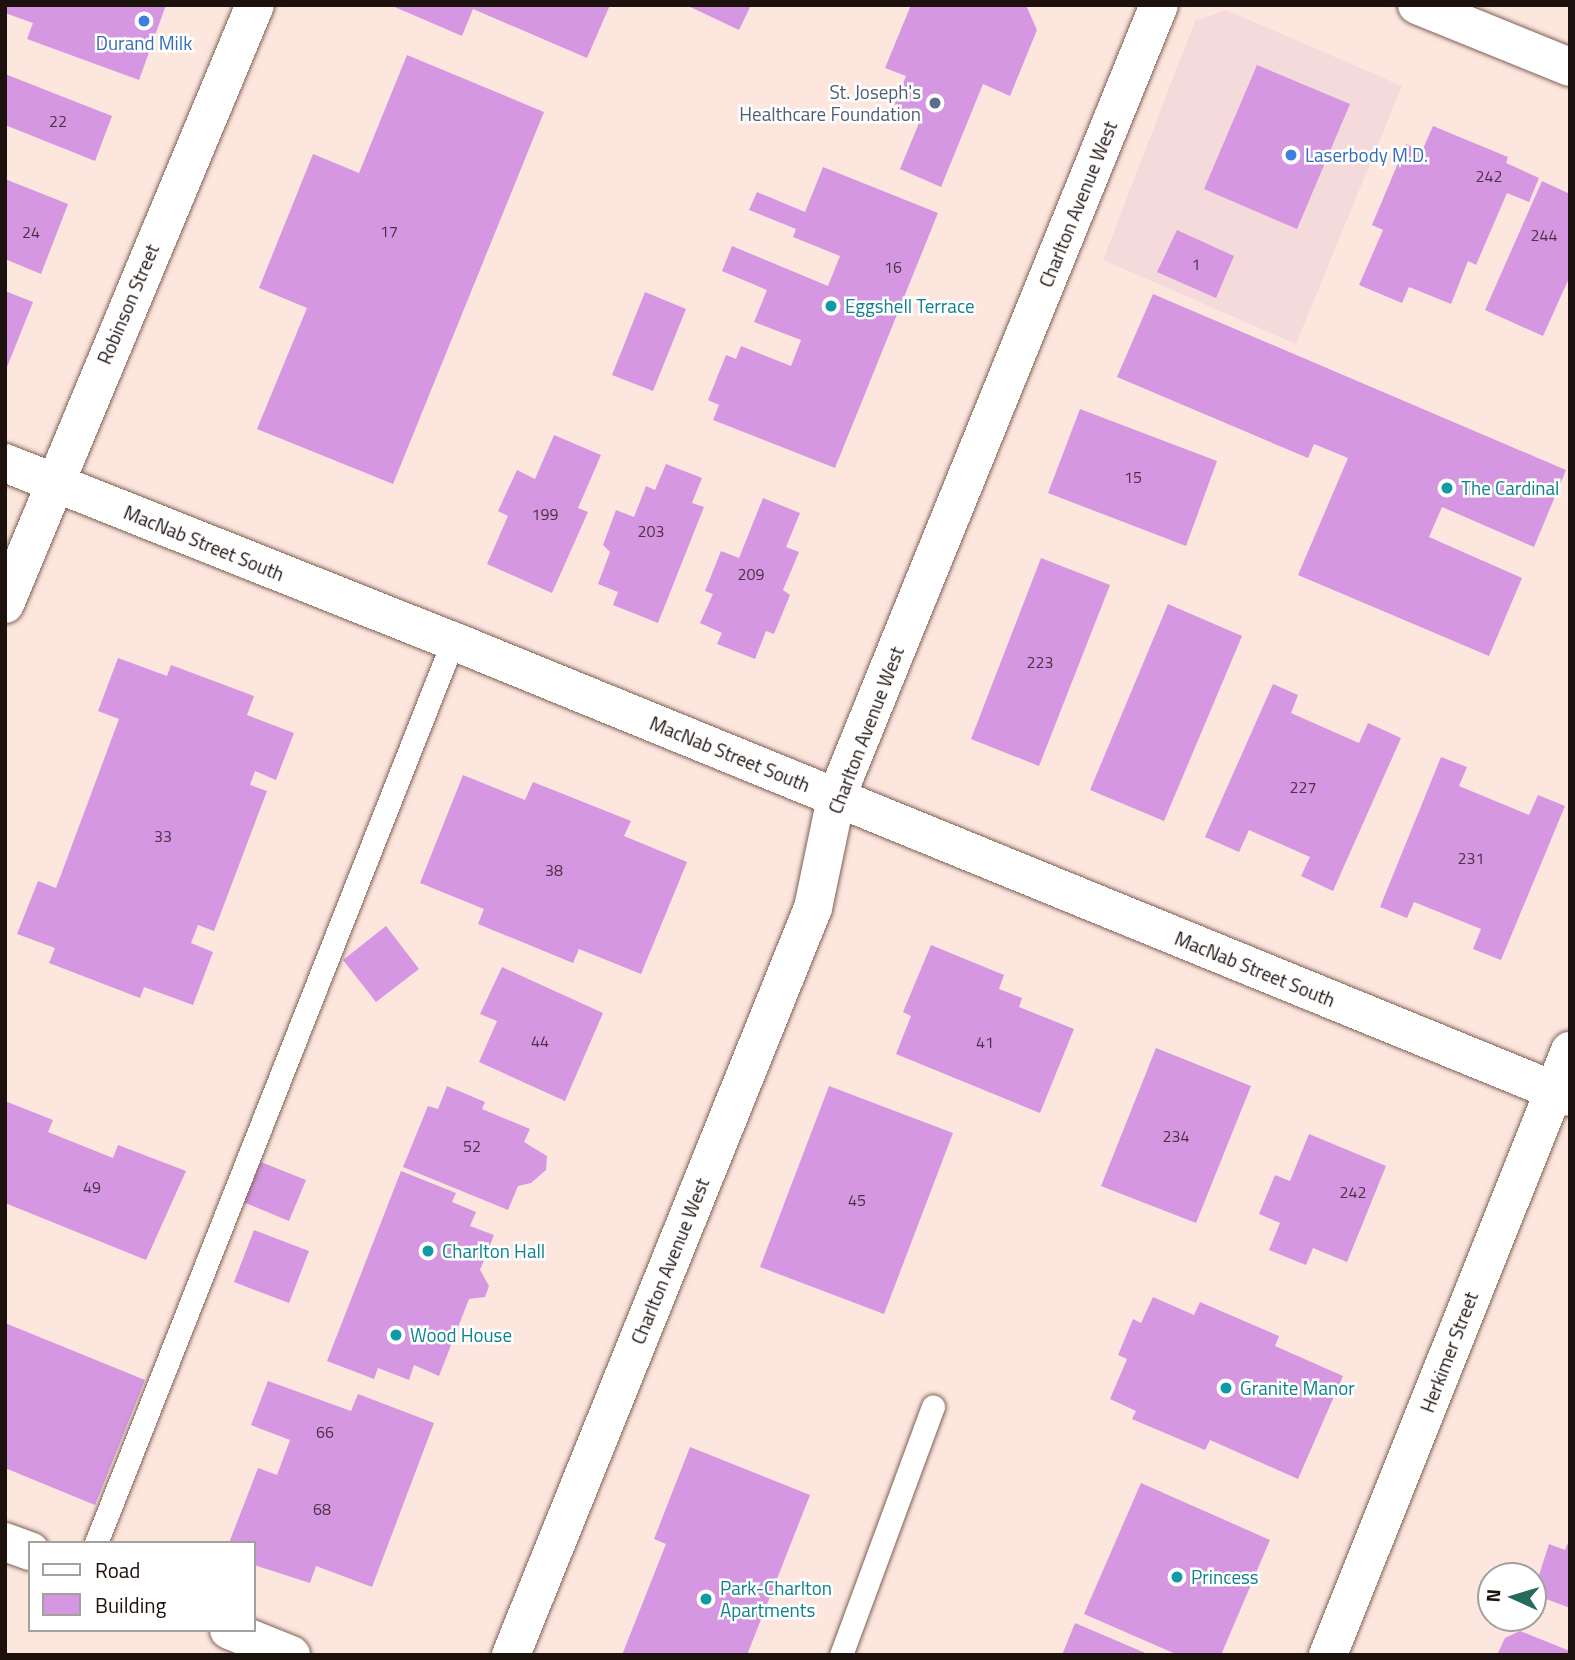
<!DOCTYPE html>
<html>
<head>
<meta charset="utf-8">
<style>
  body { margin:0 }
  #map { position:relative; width:1575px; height:1660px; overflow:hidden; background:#fce6de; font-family:"Titillium Web",sans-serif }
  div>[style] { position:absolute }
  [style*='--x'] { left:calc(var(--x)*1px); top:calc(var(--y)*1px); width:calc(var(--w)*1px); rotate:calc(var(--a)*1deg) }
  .commercial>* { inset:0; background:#f5dadc }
  .building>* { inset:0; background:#d697e2 }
  .roads { filter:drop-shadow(0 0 2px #7f6054) drop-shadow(0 0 2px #7f6054) }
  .lane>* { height:23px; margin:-11.5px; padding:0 11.5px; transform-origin:11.5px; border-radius:11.5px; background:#fff }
  .street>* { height:38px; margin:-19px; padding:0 19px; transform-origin:19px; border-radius:19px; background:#fff }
  .secondary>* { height:38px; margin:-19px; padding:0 19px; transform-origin:19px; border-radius:19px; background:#fff }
  .dots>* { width:19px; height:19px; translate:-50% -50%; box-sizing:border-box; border:4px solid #fff; border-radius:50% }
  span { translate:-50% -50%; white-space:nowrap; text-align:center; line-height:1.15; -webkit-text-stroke:5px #fff; paint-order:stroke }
  .number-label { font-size:16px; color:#4b3242 }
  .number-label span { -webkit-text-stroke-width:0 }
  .shop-label { font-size:19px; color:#366cbe }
  .left { translate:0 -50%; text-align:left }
  .service-label { font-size:19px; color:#4e5e75 }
  .right { translate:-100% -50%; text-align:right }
  .street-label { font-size:19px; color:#1d110d }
  .culture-label { font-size:19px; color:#0d838f }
  .frame { position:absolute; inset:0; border:7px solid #1d110d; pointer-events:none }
  .legend { position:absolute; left:28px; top:1541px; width:228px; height:91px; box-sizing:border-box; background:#fff; border:2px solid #a5a09e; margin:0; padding:9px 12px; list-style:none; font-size:21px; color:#1d110d }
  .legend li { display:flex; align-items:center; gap:14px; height:35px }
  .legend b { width:35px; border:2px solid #a5a09e }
  .north { position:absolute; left:1477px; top:1562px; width:70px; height:70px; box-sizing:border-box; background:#fff; border:2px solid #a5a09e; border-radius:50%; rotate:274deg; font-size:19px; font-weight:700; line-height:28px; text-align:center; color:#1d110d }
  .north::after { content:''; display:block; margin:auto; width:24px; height:32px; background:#246a5d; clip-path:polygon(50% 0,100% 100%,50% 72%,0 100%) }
</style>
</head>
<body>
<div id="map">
  <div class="commercial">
    <div style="clip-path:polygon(1226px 10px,1402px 86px,1296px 344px,1103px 260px,1195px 21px)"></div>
  </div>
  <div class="building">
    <div style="clip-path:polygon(5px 5px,166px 5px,139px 80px,27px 39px,33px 23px,5px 13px)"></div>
    <div style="clip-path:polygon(390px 5px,610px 5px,587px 58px,473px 9px,462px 36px)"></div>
    <div style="clip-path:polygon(686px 5px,751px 5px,739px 30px)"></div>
    <div style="clip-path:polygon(911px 5px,1026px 5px,1037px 30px,1010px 96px,983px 84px,941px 187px,900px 169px,919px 123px,892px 111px,906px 76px,885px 68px)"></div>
    <div style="clip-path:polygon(407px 55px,544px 112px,393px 484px,257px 429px,307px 308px,259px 288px,313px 154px,359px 173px)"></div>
    <div style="clip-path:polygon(1257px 65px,1350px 104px,1297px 229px,1204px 189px)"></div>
    <div style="clip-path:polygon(5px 74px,112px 116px,95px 161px,5px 125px)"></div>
    <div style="clip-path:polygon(1433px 126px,1508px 157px,1506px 163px,1539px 178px,1529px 202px,1507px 193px,1476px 265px,1468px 261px,1451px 304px,1409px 287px,1402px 303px,1359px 285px,1383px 230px,1372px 225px,1406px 144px,1422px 151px)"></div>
    <div style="clip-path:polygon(823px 167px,938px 213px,835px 468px,713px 420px,719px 405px,708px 400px,726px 355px,736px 359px,741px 346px,791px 366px,801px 340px,754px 322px,767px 290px,722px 271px,732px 246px,828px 286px,840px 256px,793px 237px,796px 229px,749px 210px,757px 192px,805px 212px)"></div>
    <div style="clip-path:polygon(5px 179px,68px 204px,41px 274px,5px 259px)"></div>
    <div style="clip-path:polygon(1542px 181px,1570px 194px,1570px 276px,1543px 336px,1485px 310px)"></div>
    <div style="clip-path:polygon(1177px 230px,1234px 256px,1216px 298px,1157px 272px)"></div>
    <div style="clip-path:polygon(5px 291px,33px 302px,5px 372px)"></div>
    <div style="clip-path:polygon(645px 292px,686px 309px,653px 391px,612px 375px)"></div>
    <div style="clip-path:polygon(1153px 294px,1566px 470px,1534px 547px,1442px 507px,1429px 537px,1522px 578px,1489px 656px,1298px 575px,1348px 458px,1314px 444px,1308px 458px,1117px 377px)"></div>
    <div style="clip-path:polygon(1080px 409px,1217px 461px,1186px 546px,1048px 493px)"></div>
    <div style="clip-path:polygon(554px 435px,601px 455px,578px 508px,588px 512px,552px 593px,487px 564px,508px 516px,498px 511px,517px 470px,535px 479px)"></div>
    <div style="clip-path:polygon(666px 464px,702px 478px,692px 503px,704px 507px,658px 623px,613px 605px,618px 592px,598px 584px,610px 552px,603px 545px,616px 510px,634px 517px,646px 486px,655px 490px)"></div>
    <div style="clip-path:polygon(763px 498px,800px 513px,786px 547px,799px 552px,783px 590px,790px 595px,774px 634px,766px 631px,755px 659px,717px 644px,722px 633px,700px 623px,713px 594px,705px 591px,721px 551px,739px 558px)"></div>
    <div style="clip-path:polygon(1041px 558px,1110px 585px,1039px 766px,971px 739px)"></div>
    <div style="clip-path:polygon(1168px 604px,1242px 636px,1164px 821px,1090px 790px)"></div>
    <div style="clip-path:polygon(118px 658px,167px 676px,171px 665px,254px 696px,247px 715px,294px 733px,276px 780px,255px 771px,250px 785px,267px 791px,214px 931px,198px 925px,191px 943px,213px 952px,193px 1005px,144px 987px,140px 998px,49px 963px,55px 948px,17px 934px,38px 881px,56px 888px,119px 719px,98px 711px)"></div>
    <div style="clip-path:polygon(1273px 684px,1298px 695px,1291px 713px,1359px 743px,1368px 723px,1401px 738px,1333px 891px,1301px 876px,1310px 857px,1249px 830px,1239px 852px,1205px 837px)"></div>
    <div style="clip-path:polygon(1441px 757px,1467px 767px,1459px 786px,1529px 815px,1538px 795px,1565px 806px,1501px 960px,1473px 949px,1481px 929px,1414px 902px,1407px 918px,1380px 907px)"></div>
    <div style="clip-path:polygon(463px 775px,525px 800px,533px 782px,631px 821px,624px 836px,687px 862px,641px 974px,579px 949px,573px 963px,478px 924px,484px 909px,420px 883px)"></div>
    <div style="clip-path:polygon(386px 926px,419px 969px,376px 1002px,343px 960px)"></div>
    <div style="clip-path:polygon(931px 945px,1004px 975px,999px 989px,1022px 998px,1019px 1007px,1074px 1029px,1040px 1113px,896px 1054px,911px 1016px,903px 1012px)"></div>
    <div style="clip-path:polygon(502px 967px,603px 1013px,565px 1101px,479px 1062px,497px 1021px,480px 1014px)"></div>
    <div style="clip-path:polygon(1156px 1048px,1251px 1086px,1196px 1223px,1101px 1186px)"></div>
    <div style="clip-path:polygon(447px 1086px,485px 1102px,482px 1109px,530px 1129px,524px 1142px,547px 1156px,546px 1170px,531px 1183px,518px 1186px,508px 1210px,403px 1167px,428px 1106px,438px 1109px)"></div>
    <div style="clip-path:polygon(829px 1086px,953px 1133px,884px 1314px,760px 1267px)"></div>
    <div style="clip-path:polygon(5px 1101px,53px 1120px,48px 1132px,113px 1158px,118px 1145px,186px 1171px,146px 1260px,5px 1203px)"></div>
    <div style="clip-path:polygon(1309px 1134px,1386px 1166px,1347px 1262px,1313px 1248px,1306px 1265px,1269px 1250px,1280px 1223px,1259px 1214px,1275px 1175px,1290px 1181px)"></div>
    <div style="clip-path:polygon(261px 1162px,306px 1180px,289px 1221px,243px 1202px)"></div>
    <div style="clip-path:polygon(401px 1171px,456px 1193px,452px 1202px,476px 1212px,470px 1226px,494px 1235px,480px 1270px,489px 1286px,485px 1297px,469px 1299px,439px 1376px,414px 1365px,409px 1380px,378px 1368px,374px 1379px,327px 1361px)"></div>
    <div style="clip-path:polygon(254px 1230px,309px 1251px,289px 1303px,234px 1282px)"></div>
    <div style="clip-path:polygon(1153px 1297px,1194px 1315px,1200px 1302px,1279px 1336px,1275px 1346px,1343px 1376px,1298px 1479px,1210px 1440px,1205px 1450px,1132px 1419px,1136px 1411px,1110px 1399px,1127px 1359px,1118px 1355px,1133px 1319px,1141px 1323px)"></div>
    <div style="clip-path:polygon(5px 1323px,145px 1380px,95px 1505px,5px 1468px)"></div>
    <div style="clip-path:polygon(268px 1381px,351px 1411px,358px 1394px,434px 1423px,372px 1587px,316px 1566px,310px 1583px,254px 1565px,254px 1543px,229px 1543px,258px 1468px,277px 1475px,290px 1440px,251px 1425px)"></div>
    <div style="clip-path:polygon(690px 1447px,810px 1495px,747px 1655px,622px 1655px,666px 1544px,654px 1539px)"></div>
    <div style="clip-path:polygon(1141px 1483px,1270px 1540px,1221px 1655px,1178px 1655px,1084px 1614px)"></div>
    <div style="clip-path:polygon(1570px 1538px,1570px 1608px,1533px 1594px,1549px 1544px,1565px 1550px)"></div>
    <div style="clip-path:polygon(1075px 1623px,1150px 1655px,1062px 1655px)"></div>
    <div style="clip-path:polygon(1520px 1631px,1570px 1651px,1570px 1655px,1497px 1655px,1505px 1638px)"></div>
  </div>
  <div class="roads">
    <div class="lane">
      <div style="--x:96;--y:1543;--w:970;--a:-68.41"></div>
      <div style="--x:841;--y:1655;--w:265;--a:-69.7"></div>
    </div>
    <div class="street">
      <div style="--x:5;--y:463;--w:482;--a:21.7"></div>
      <div style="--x:453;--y:641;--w:1206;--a:22.21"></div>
      <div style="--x:5;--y:604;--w:649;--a:-67.35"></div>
      <div style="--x:5;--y:1542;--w:27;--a:20"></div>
      <div style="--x:229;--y:1630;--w:67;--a:22"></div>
    </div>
    <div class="secondary">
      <div style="--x:1417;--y:5;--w:165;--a:22.1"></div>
      <div style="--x:511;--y:1655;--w:806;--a:-67.99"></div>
      <div style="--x:813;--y:908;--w:112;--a:-78.2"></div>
      <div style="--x:836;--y:798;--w:856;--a:-67.84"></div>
      <div style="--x:1328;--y:1655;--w:651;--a:-68.17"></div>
    </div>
  </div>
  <div class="dots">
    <div style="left:144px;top:21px;background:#3f7fe0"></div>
    <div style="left:935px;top:103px;background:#5c6f8a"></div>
    <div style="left:1291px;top:155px;background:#3f7fe0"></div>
    <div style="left:831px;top:306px;background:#0f9aa8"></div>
    <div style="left:1447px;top:488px;background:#0f9aa8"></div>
    <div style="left:428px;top:1251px;background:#0f9aa8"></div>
    <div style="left:396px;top:1335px;background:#0f9aa8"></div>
    <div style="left:1226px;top:1388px;background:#0f9aa8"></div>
    <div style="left:1177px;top:1577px;background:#0f9aa8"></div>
    <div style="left:706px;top:1599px;background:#0f9aa8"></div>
  </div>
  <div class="number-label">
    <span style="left:58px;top:121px">22</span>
    <span style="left:1489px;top:176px">242</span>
    <span style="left:389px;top:231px">17</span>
    <span style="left:31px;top:232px">24</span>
    <span style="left:1544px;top:235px">244</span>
    <span style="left:1196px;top:264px">1</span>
    <span style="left:893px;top:267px">16</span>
    <span style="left:1133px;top:477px">15</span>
    <span style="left:545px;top:514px">199</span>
    <span style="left:651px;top:531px">203</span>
    <span style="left:751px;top:574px">209</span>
    <span style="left:1040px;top:662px">223</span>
    <span style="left:1303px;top:787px">227</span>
    <span style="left:163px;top:836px">33</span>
    <span style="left:1471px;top:858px">231</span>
    <span style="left:554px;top:870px">38</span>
    <span style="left:540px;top:1041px">44</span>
    <span style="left:985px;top:1042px">41</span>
    <span style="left:1176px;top:1136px">234</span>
    <span style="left:472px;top:1146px">52</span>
    <span style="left:92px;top:1187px">49</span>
    <span style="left:1353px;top:1192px">242</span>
    <span style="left:857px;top:1200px">45</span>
    <span style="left:325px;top:1432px">66</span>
    <span style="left:322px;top:1509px">68</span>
  </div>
  <div class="shop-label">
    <span style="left:144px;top:43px">Durand Milk</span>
    <span class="left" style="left:1305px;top:155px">Laserbody M.D.</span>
  </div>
  <div class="service-label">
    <span class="right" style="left:921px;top:103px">St. Joseph's<br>Healthcare Foundation</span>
  </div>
  <div class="street-label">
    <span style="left:1078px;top:204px;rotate:-68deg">Charlton Avenue West</span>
    <span style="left:128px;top:304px;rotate:-67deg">Robinson Street</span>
    <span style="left:204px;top:543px;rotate:22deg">MacNab Street South</span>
    <span style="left:866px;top:730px;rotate:-69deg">Charlton Avenue West</span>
    <span style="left:730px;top:754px;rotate:22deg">MacNab Street South</span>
    <span style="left:1255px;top:969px;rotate:22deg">MacNab Street South</span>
    <span style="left:670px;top:1261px;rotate:-68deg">Charlton Avenue West</span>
    <span style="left:1449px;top:1352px;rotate:-69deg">Herkimer Street</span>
  </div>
  <div class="culture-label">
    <span class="left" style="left:845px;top:306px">Eggshell Terrace</span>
    <span class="left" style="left:1461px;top:488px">The Cardinal</span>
    <span class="left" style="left:442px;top:1251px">Charlton Hall</span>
    <span class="left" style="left:410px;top:1335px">Wood House</span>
    <span class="left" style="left:1240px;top:1388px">Granite Manor</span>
    <span class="left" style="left:1191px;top:1577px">Princess</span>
    <span class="left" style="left:720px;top:1599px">Park-Charlton<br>Apartments</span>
  </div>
  <div class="frame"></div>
  <ul class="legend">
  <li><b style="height:9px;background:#fff"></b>Road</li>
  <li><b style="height:19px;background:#d697e2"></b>Building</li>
  </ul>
  <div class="north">N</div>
</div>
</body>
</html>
